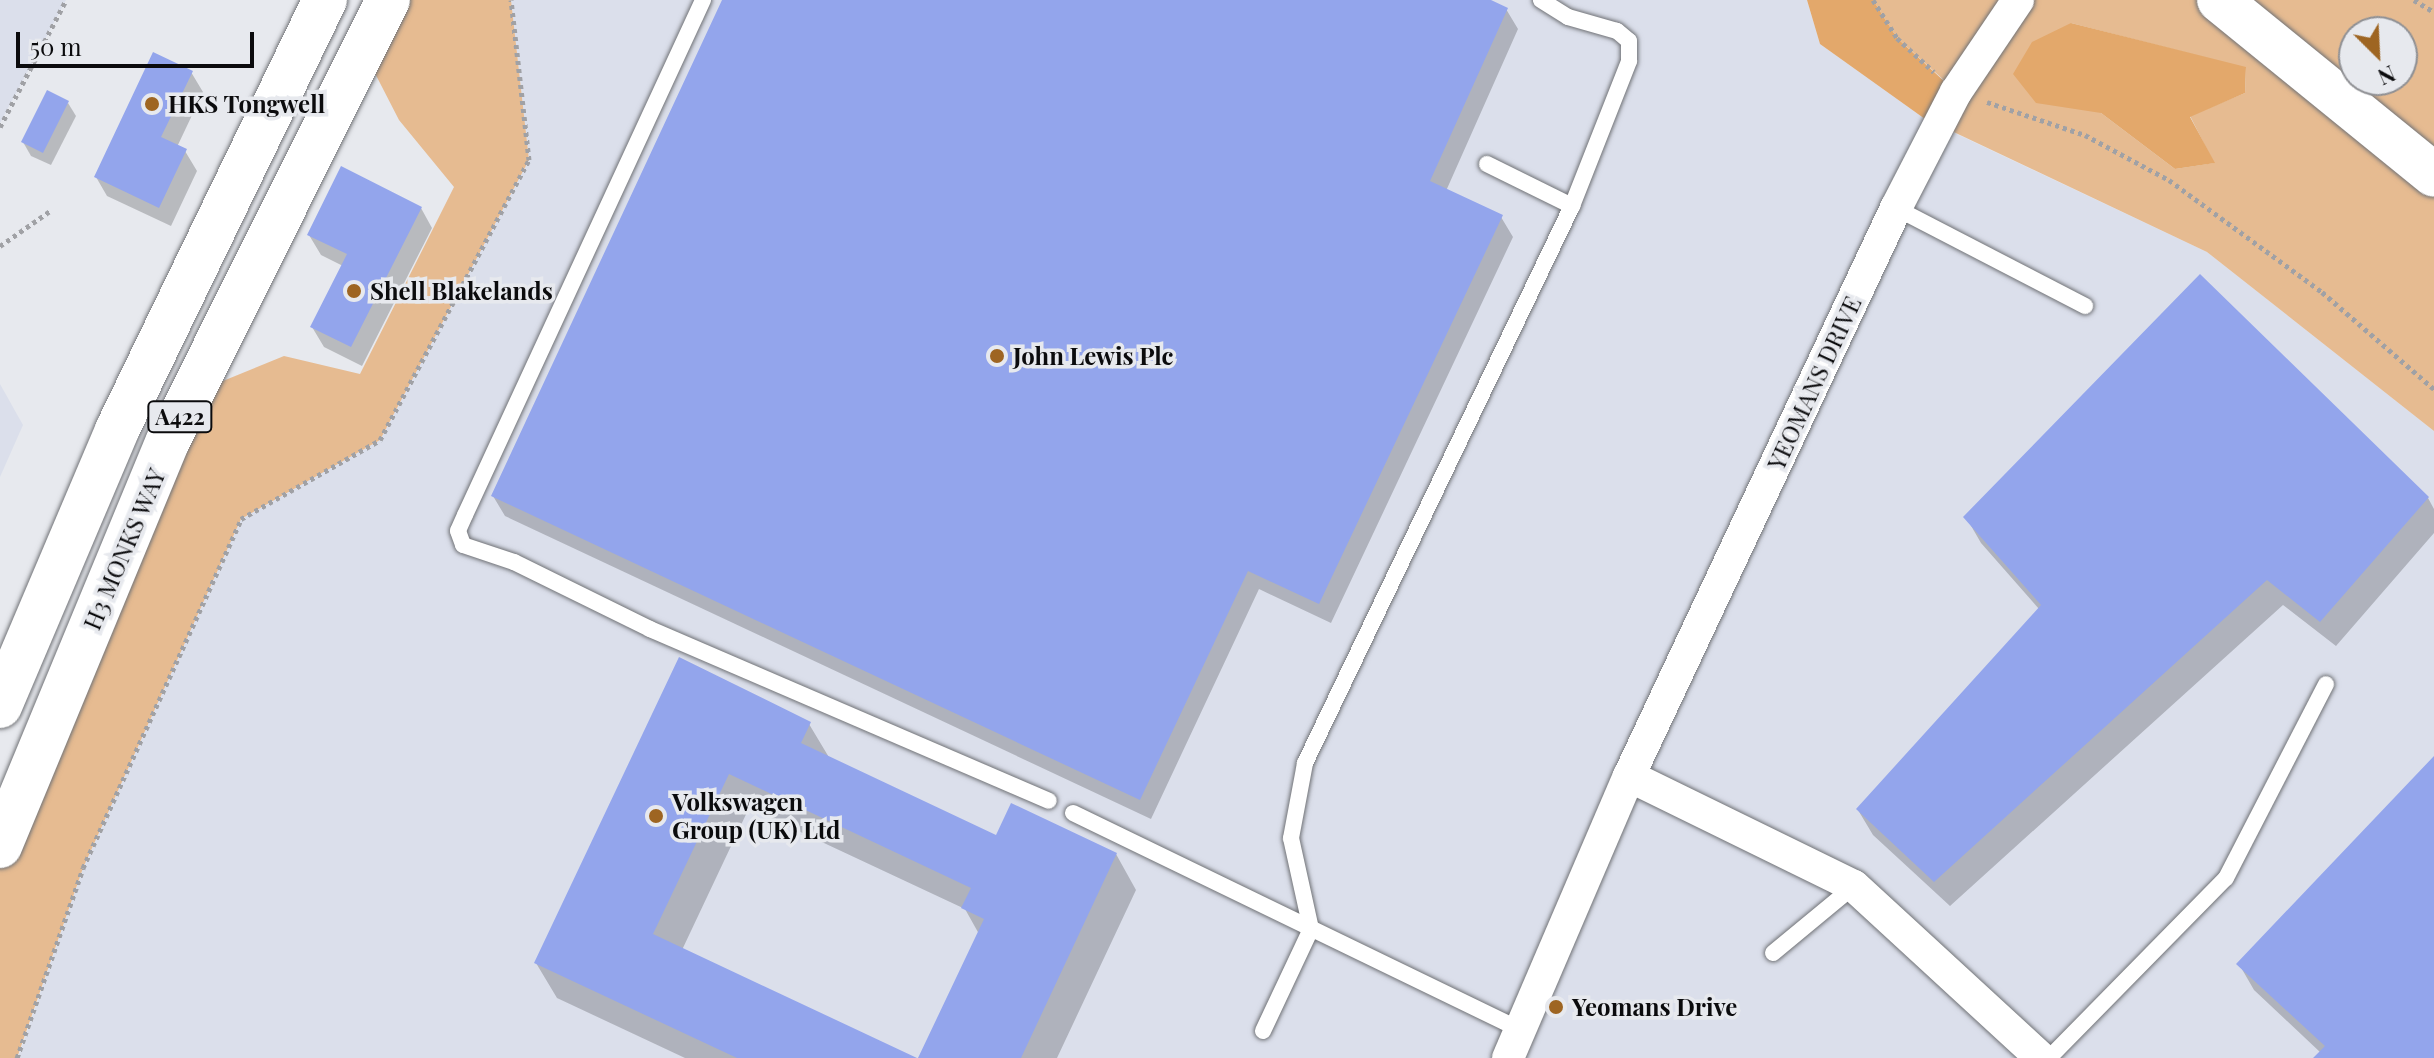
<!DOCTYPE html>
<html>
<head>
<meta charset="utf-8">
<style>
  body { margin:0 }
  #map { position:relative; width:2434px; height:1058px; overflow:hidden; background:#e7e9ee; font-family:"Playfair Display",serif }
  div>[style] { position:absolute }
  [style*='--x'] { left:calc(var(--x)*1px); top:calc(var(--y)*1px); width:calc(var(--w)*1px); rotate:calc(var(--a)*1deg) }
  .built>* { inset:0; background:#dbdfeb }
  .green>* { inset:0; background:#e6bb91 }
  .forest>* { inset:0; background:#e3a86b }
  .shadow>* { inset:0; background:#0003 }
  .building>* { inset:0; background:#93a5ec }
  .path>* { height:5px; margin-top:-2.5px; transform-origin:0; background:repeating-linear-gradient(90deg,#a0a1a5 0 4px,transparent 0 8px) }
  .roads { filter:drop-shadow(0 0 2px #707276) drop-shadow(0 0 2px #707276) }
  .lane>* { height:16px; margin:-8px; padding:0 8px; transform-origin:8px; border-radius:8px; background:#fff }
  .street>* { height:32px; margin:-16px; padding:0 16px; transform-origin:16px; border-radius:16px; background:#fff }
  .secondary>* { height:44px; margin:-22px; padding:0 22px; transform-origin:22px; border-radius:22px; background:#fff }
  .primary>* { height:44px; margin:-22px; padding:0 22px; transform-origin:22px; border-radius:22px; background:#fff }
  .dots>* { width:22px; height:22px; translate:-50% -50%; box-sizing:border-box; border:4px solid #e7e9ee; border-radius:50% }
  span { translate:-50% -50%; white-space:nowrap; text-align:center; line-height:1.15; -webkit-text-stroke:7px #e7e9ee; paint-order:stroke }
  .shield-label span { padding:2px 6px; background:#e7e9ee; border:2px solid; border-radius:6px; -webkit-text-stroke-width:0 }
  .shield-label { font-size:22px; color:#0b0b0d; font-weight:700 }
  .poi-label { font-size:24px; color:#0b0b0d; font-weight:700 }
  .left { translate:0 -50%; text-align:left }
  .street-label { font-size:24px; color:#0b0b0d }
  .north { position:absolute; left:2338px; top:16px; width:80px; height:80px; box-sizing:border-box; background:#e7e9ee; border:2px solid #8f9094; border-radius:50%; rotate:156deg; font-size:22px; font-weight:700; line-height:32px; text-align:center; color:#0b0b0d }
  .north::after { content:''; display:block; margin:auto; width:28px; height:36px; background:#9e6522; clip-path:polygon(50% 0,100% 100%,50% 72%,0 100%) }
  .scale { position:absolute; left:16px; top:32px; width:238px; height:36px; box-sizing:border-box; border:4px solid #0b0b0d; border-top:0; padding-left:10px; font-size:24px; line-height:28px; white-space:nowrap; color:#0b0b0d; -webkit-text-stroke:6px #e7e9ee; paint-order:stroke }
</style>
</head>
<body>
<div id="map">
  <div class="built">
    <div style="clip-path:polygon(0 0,66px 0,0 123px)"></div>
    <div style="clip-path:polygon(511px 0,1807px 0,1820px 44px,1925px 119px,2207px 252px,2434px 431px,2434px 1058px,18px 1058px,83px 868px,241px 519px,380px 440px,529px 160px)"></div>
    <div style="clip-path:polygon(0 384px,23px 425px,0 477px)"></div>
  </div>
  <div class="green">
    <div style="clip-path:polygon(388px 0,511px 0,529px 160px,380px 440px,241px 519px,83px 868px,17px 1058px,0 1058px,0 846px,191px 394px,284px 356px,360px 374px,454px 187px,399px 120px,363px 50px)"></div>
    <div style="clip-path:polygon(evenodd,1873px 0,2434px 0,2434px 431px,2207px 252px,1941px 126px,1956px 91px,1897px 38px,1873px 0,2071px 23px,2246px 68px,2245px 93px,2190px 116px,2214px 163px,2175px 169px,2101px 113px,2071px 23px,1873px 0,2354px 32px,2402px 32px,2402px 80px,2354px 80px,2354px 32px)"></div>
  </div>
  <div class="forest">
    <div style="clip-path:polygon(1807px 0,1873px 0,1897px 38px,1956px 92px,1925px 119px,1820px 44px)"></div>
    <div style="clip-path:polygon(2071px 23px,2246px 67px,2245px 93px,2190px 117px,2215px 163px,2175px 169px,2101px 113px,2036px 103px,2013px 74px,2032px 42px)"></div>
  </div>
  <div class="shadow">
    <div style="clip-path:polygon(724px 0,1486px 0,1506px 9px,1518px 29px,1446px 191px,1501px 217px,1513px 237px,1331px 623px,1259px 589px,1151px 819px,505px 516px,493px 496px)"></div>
    <div style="clip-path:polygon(191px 72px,203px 92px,177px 147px,185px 151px,197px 171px,171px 226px,107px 196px,96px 177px)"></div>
    <div style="clip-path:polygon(68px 103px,76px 116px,51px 165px,31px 156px,23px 142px)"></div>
    <div style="clip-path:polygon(421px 208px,432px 228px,362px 366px,324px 347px,312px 327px,343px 266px,321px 255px,309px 235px)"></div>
    <div style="clip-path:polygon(2428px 498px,2434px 509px,2434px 533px,2336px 646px,2283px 605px,1950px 906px,1873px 835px,1858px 810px,2039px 609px,1981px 543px,1966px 517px)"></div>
    <div style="clip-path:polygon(680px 660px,809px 724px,830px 759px,996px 838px,1116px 854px,1136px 890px,1057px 1058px,921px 1058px,979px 934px,965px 909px,749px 808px,682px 950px,912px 1058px,685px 1058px,557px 998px,536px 963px)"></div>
    <div style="clip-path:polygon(2434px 759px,2434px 1058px,2316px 1058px,2321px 1053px,2254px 990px,2239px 964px)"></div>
  </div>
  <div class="building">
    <div style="clip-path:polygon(722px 0,1491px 0,1508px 8px,1430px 181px,1503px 215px,1319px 604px,1248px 571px,1140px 800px,491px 496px)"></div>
    <div style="clip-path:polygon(153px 52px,193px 71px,161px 137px,187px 149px,159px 208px,94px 177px)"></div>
    <div style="clip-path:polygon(47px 90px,69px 101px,43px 153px,21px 142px)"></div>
    <div style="clip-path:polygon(341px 166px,422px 207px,351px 347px,310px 327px,347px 254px,307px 235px)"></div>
    <div style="clip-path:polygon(2200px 274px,2429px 497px,2320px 622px,2267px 580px,1934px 882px,1856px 809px,2041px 605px,1963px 517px)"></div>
    <div style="clip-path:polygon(679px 657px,811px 722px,801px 743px,996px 835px,1011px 803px,1117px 853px,1021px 1058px,918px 1058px,984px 919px,961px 908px,971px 888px,729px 774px,653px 934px,917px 1058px,737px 1058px,534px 963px)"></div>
    <div style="clip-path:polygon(2434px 756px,2434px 1058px,2313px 1058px,2325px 1046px,2236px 964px)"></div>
  </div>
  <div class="path">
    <div style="--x:1873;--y:0;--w:45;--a:57.7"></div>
    <div style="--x:1897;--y:38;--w:50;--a:42.6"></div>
    <div style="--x:2414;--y:0;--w:23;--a:31"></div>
    <div style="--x:1987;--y:102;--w:103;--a:18.6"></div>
    <div style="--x:2085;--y:135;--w:95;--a:28.2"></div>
    <div style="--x:2169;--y:180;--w:190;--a:36.2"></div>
    <div style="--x:2322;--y:292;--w:148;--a:40.9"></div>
    <div style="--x:0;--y:127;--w:143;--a:-62.5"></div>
    <div style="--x:0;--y:246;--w:61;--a:-35"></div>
    <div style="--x:17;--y:1058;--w:201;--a:-70.8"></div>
    <div style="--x:83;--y:868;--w:383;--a:-65.6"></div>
    <div style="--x:241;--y:519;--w:160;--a:-29.6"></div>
    <div style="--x:380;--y:440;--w:317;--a:-62"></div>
    <div style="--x:529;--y:160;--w:161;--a:-96.4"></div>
  </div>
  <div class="roads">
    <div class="lane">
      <div style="--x:703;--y:0;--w:567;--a:114.8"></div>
      <div style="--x:465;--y:515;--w:17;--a:114"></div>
      <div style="--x:458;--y:531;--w:15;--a:70"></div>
      <div style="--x:463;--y:545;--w:54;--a:18.4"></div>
      <div style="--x:514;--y:562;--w:152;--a:26.2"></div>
      <div style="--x:650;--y:629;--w:434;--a:23.3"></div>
      <div style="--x:1487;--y:164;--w:95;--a:26.3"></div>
      <div style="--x:1896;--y:208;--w:213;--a:27.4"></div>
      <div style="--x:1073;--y:813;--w:500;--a:25.85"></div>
      <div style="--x:1773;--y:953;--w:105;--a:-39.6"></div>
      <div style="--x:1263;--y:1031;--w:113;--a:-64.8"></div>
      <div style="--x:1311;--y:929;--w:93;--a:-102.4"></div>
      <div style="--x:1291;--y:838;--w:76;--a:-79.4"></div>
      <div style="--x:1305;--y:763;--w:618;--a:-64.39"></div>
      <div style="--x:1572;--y:206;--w:156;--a:-68.5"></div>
      <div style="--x:1629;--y:61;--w:20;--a:-90"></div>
      <div style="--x:1629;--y:41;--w:16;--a:-140"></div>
      <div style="--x:1617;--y:31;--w:51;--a:-164.1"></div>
      <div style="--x:1568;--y:17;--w:32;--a:-148"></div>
      <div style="--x:2049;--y:1058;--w:252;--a:-45.5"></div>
      <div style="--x:2226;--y:878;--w:218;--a:-62.7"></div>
    </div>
    <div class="street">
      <div style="--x:1629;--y:776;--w:250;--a:26.1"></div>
      <div style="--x:1854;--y:886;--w:254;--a:42.6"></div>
      <div style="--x:1508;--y:1058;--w:307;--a:-66.8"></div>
      <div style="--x:1629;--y:776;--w:628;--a:-64.82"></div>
      <div style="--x:1896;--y:208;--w:131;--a:-62.7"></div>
      <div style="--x:1956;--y:92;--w:111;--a:-56"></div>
    </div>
    <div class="secondary">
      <div style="--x:2219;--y:0;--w:277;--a:39.1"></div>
    </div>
    <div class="primary">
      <div style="--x:0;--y:706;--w:300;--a:-67"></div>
      <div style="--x:117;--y:430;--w:478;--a:-64.2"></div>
      <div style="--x:0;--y:846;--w:438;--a:-67.5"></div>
      <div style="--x:168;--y:441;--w:493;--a:-63.5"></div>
    </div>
  </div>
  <div class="dots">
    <div style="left:152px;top:104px;background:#9e6522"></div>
    <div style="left:354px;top:291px;background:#9e6522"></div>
    <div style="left:997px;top:356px;background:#9e6522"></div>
    <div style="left:656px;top:816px;background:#9e6522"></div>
    <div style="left:1556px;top:1007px;background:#9e6522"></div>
  </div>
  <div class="shield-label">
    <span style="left:180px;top:417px">A422</span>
  </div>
  <div class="poi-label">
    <span class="left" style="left:168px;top:104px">HKS Tongwell</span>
    <span class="left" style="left:370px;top:291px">Shell Blakelands</span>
    <span class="left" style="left:1013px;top:356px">John Lewis Plc</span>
    <span class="left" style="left:672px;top:816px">Volkswagen<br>Group (UK) Ltd</span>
    <span class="left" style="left:1572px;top:1007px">Yeomans Drive</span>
  </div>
  <div class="street-label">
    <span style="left:1814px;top:383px;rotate:-65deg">YEOMANS DRIVE</span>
    <span style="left:124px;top:549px;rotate:-67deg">H3 MONKS WAY</span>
  </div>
  <div class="north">N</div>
  <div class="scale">50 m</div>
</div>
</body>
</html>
